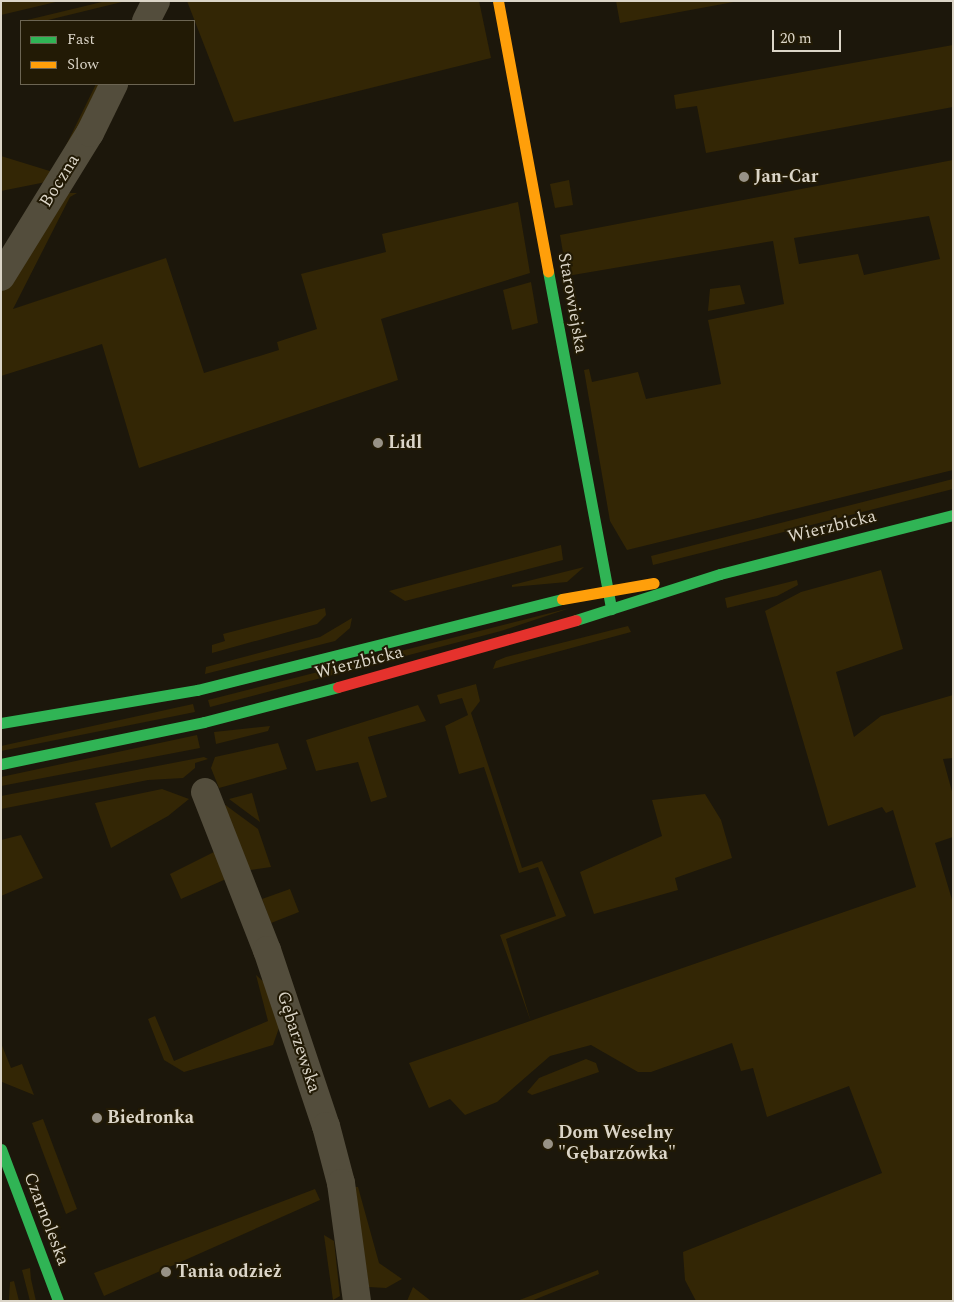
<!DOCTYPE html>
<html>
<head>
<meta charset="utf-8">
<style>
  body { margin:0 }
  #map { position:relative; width:954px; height:1302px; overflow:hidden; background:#1c170b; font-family:Spectral,serif }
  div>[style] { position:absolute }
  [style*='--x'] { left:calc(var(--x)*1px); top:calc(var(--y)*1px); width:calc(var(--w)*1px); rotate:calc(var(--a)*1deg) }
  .green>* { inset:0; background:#332605 }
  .street>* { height:28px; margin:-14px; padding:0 14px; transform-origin:14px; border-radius:14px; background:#534d3c }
  .fast>* { height:11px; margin:-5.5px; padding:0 5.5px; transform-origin:5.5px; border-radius:5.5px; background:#30b455 }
  .slow>* { height:11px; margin:-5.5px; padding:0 5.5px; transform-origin:5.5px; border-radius:5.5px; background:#ff9f0a }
  .jam>* { height:11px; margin:-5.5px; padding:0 5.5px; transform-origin:5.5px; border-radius:5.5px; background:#e5322d }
  .dots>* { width:14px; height:14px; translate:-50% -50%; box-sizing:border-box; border:2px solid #221a05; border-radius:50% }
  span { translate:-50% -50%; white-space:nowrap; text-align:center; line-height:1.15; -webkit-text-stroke:4px #221a05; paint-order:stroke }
  .poi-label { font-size:18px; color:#dbd5c8; font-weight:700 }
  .left { translate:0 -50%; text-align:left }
  .street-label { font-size:18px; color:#dbd5c8 }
  .frame { position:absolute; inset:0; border:2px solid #dbd5c8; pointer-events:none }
  .legend { position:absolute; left:20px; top:20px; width:175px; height:65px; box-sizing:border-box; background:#221a05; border:1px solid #6c6553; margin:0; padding:6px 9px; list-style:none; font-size:15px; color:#dbd5c8 }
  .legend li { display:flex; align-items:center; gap:10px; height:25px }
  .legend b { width:25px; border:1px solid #6c6553 }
  .scale { position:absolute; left:772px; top:30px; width:69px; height:22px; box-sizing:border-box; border:2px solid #dbd5c8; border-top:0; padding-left:6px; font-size:15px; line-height:18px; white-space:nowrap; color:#dbd5c8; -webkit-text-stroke:4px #221a05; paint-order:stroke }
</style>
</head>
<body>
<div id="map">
  <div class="green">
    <div style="clip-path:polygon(1px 1px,60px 1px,1px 15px)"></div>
    <div style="clip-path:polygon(106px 1px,126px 1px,44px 21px,23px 21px)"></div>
    <div style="clip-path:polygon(187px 1px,479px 1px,491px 58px,234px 122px)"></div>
    <div style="clip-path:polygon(616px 1px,739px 1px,620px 23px)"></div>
    <div style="clip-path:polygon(953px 45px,953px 107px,706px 153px,697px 106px,676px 109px,674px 95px)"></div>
    <div style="clip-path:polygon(96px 84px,109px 84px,59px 173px,46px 182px,1px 191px,1px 156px,53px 172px)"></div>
    <div style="clip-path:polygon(evenodd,953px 160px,953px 470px,627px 550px,610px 521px,584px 370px,589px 369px,592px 382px,638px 372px,646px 399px,721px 384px,708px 320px,784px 304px,773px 241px,567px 276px,560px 235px,953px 160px,929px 216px,940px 259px,864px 275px,858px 254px,799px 264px,794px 238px,929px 216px)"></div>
    <div style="clip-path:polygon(569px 180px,573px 205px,555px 208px,550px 184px)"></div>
    <div style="clip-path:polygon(64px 193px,77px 193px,70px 197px,13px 309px,166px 258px,204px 373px,279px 350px,277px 342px,317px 329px,301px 274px,386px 252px,382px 234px,518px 202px,530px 273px,381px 319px,398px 380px,139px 468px,102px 344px,1px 376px,1px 288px)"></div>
    <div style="clip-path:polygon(531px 282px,538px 323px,512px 330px,503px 290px)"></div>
    <div style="clip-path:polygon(740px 285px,745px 304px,708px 311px,710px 289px)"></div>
    <div style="clip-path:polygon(953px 479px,953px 489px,653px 565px,651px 556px)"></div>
    <div style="clip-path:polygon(561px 545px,563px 560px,405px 601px,389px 591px)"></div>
    <div style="clip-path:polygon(584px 567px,567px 582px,512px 587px,512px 585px)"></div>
    <div style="clip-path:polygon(881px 570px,903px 649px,836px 672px,854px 737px,881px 716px,953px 695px,953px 758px,943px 759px,953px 795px,953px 837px,935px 843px,953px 903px,953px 1301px,696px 1301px,685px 1280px,683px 1252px,882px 1173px,849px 1086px,767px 1117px,753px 1068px,741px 1071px,732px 1043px,651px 1072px,638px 1072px,591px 1045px,550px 1056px,497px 1102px,465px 1115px,450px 1099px,429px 1108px,409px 1063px,916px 887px,893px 810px,886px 813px,882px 807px,828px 826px,765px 611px,801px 592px)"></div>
    <div style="clip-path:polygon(797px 580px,798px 585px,777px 596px,727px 608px,725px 598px)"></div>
    <div style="clip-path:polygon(325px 608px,326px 615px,317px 624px,212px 653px,212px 645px,225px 641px,223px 634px)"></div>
    <div style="clip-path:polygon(570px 608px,501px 631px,210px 707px,208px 700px)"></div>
    <div style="clip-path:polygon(352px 618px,350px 628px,335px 641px,205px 674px,206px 667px,320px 637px)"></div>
    <div style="clip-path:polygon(628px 626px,631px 632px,493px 669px,496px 661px,506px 657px)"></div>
    <div style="clip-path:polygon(476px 684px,480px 701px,471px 713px,522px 868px,542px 861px,566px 916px,506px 939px,531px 1022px,500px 935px,556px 916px,538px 867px,519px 873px,484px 767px,459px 774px,445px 726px,468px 715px,462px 698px,440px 704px,437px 695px)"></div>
    <div style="clip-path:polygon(193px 704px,195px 712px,1px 751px,1px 746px)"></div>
    <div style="clip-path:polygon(418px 705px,426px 721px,368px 737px,387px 797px,371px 802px,358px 762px,316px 771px,306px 740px)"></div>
    <div style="clip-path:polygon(270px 726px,268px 731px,216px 744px,214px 732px)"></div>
    <div style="clip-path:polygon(197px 735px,200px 748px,1px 786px,1px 777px)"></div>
    <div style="clip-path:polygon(278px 743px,287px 769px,219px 788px,211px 768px,215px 757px)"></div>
    <div style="clip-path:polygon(204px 757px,208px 759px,195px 763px,195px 768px,183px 778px,148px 780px,1px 809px,1px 796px)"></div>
    <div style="clip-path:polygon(162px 789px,189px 799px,168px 816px,111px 848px,95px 803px)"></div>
    <div style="clip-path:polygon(252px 793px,260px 822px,229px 799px)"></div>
    <div style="clip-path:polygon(705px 794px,721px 820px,732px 858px,675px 878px,678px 890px,594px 914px,580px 872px,662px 836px,652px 800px)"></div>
    <div style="clip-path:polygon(224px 804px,258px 829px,271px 867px,250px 870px)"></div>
    <div style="clip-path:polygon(21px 835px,43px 878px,1px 896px,1px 840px)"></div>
    <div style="clip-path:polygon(216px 851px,226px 879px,181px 899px,170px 874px)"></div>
    <div style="clip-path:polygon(290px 889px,299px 912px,271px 923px,262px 899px)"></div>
    <div style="clip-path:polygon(256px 975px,266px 984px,280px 1025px,273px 1045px,184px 1072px,164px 1060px,148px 1019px,155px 1016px,174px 1061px,268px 1021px)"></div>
    <div style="clip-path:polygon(1px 1043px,11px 1068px,22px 1064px,34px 1095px,2px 1082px)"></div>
    <div style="clip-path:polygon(586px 1059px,596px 1063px,599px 1072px,532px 1095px,527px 1092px,539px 1078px)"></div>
    <div style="clip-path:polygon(43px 1119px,77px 1209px,66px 1214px,32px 1123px)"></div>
    <div style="clip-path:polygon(354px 1187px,358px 1187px,379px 1263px,402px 1279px,386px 1288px,369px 1287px)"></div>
    <div style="clip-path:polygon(315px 1189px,320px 1200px,104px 1296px,94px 1273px)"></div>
    <div style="clip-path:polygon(324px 1235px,334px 1241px,340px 1296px,333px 1300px)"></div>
    <div style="clip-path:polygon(30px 1268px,31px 1279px,36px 1301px,30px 1301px,22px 1270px)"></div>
    <div style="clip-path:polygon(598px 1270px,599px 1274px,531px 1301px,517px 1301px)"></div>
    <div style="clip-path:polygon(14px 1281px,19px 1301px,9px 1301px,10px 1282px)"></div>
    <div style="clip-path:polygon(413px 1287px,431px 1301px,407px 1301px)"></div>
  </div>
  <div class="street">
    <div style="--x:146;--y:21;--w:22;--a:-63"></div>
    <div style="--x:1;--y:277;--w:169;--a:-58.3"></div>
    <div style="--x:90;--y:133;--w:55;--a:-63.9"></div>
    <div style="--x:205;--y:792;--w:170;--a:68.6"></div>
    <div style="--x:267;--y:950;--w:186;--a:71.5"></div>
    <div style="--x:326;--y:1126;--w:59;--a:75.3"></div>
    <div style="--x:341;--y:1183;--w:119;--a:82.3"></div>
  </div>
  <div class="fast">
    <div style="--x:548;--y:271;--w:344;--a:79.4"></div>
    <div style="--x:576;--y:620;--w:151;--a:-17.7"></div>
    <div style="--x:720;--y:574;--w:240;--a:-14.2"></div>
    <div style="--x:1;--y:723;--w:199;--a:-9.6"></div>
    <div style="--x:197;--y:690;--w:376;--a:-14"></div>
    <div style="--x:1;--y:764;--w:207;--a:-11.7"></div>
    <div style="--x:204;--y:722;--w:138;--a:-14.6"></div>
    <div style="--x:1;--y:1149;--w:162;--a:69.4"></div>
  </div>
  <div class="slow">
    <div style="--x:498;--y:1;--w:275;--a:79.5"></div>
    <div style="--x:562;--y:599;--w:93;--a:-9.9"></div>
  </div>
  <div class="jam">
    <div style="--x:338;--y:687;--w:247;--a:-15.7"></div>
  </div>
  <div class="dots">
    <div style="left:744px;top:177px;background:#989286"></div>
    <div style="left:378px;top:443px;background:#989286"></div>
    <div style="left:97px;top:1118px;background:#989286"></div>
    <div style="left:548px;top:1144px;background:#989286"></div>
    <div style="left:166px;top:1272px;background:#989286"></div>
  </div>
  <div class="poi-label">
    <span class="left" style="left:754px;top:177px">Jan-Car</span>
    <span class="left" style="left:388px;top:443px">Lidl</span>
    <span class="left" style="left:107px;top:1118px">Biedronka</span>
    <span class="left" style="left:558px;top:1144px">Dom Weselny<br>"Gębarzówka"</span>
    <span class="left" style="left:176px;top:1272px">Tania odzież</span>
  </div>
  <div class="street-label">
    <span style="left:60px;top:181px;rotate:-58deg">Boczna</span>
    <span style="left:572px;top:303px;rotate:80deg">Starowiejska</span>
    <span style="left:832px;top:527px;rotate:-14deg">Wierzbicka</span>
    <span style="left:359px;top:663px;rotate:-14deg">Wierzbicka</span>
    <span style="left:298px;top:1042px;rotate:72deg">Gębarzewska</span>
    <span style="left:46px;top:1219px;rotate:69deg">Czarnoleska</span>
  </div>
  <div class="frame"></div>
  <ul class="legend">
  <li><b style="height:6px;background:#30b455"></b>Fast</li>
  <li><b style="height:6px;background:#ff9f0a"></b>Slow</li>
  </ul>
  <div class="scale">20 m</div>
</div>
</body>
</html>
